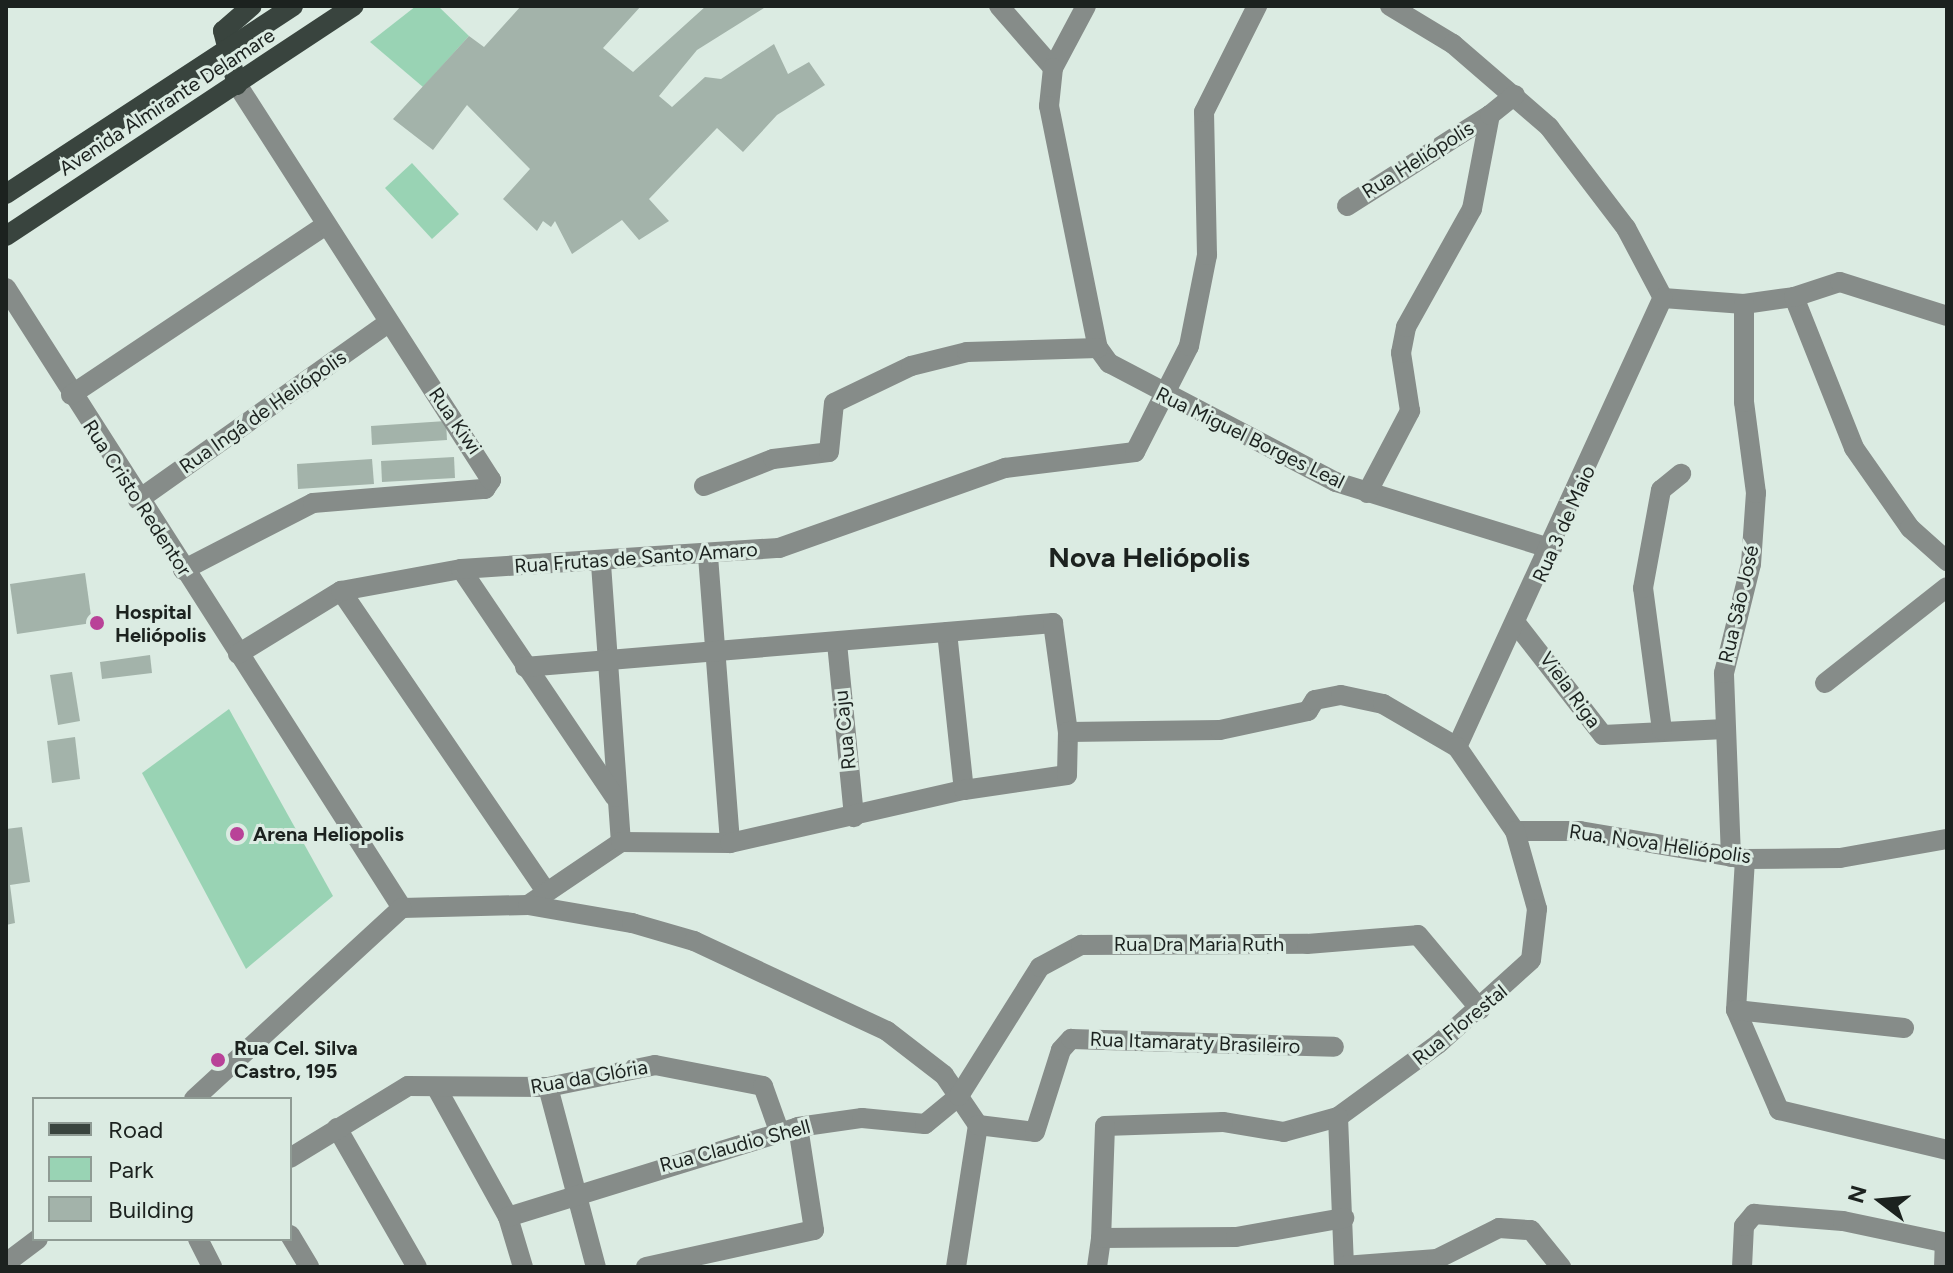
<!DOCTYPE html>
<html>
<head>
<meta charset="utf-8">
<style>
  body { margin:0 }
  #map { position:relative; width:1953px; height:1273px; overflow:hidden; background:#dbebe2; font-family:Figtree,sans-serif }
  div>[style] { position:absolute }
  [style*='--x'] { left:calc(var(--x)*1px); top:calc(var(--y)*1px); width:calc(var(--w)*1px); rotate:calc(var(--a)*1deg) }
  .green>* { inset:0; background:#99d3b4 }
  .building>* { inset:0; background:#a3b3aa }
  .minor>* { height:20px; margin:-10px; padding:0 10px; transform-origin:10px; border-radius:10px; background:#868c89 }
  .major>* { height:20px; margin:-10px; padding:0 10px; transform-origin:10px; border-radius:10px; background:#39443e }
  .dots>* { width:22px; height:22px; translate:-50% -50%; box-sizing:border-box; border:4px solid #dbebe2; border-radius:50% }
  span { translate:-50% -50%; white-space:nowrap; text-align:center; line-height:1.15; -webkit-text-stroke:6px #dbebe2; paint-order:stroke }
  .street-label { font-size:20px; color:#1c221f }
  .poi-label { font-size:20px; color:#1c221f; font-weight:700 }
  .left { translate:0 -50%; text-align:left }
  .district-label { font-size:28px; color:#1c221f; font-weight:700 }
  .frame { position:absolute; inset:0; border:8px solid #1c221f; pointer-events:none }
  .legend { position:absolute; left:32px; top:1097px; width:260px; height:144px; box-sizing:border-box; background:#dbebe2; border:2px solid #8f9b94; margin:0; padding:10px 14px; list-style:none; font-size:24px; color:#1c221f }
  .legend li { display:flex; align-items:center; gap:16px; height:40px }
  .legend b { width:40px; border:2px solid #8f9b94 }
  .north { position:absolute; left:1841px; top:1161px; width:80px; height:80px; -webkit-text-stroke:6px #dbebe2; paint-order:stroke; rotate:286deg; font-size:22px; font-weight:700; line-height:32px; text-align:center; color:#1c221f }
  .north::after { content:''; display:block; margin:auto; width:28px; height:36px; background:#1c221f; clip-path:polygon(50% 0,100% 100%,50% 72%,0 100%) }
</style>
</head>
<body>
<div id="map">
  <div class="green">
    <div style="clip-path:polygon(416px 6px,438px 6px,469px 36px,423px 87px,370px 42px)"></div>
    <div style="clip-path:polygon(412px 163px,459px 214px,432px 239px,385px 188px)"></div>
    <div style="clip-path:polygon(229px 709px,333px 896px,246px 969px,142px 773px)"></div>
  </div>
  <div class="building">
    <div style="clip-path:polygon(521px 6px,641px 6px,603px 48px,633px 72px,706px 6px,767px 6px,697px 50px,659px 96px,672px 107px,705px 77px,721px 79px,774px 44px,788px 74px,809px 62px,825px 85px,777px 115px,743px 152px,717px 128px,649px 199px,669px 221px,639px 240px,622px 220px,572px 254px,555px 221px,551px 227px,543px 221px,537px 231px,503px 199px,530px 169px,467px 105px,433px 150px,393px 119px,469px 36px,484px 47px)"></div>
    <div style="clip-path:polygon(446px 421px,447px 440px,372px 445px,371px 426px)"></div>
    <div style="clip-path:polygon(454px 457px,455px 478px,382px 482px,381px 461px)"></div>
    <div style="clip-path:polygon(372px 459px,374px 484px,298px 489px,297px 464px)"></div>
    <div style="clip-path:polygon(85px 573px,92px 623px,17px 634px,10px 584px)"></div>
    <div style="clip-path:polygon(150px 655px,152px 673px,102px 679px,100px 662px)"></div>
    <div style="clip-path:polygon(72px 672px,80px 721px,58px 725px,50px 675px)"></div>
    <div style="clip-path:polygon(75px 737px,80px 779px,52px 783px,47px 741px)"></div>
    <div style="clip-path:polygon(22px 827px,30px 882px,10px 885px,15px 923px,6px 925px,6px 829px)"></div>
  </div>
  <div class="minor">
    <div style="--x:999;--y:6;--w:82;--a:48.9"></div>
    <div style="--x:1086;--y:6;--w:70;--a:118"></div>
    <div style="--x:1053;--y:68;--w:38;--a:96"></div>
    <div style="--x:1049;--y:106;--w:247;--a:78.6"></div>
    <div style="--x:1098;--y:348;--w:19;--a:54"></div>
    <div style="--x:1109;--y:363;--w:256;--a:27.7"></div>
    <div style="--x:1336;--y:482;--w:226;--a:17.2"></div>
    <div style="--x:1390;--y:6;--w:74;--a:31.1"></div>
    <div style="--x:1453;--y:44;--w:127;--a:40.8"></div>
    <div style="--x:1549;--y:127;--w:127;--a:52.7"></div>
    <div style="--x:1626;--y:228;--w:79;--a:62.1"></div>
    <div style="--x:1663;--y:298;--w:81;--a:4.2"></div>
    <div style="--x:1744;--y:304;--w:50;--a:-8"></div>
    <div style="--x:1794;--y:297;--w:162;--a:68.3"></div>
    <div style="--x:1854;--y:448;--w:98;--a:55"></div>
    <div style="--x:1910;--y:528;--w:50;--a:41.7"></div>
    <div style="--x:1347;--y:206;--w:169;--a:-32.5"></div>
    <div style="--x:6;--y:288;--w:736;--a:57.43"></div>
    <div style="--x:1794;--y:297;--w:48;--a:-18.1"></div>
    <div style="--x:1840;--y:282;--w:112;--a:17.6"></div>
    <div style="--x:71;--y:395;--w:303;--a:-33.7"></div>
    <div style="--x:704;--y:486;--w:74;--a:-21.4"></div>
    <div style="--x:773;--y:459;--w:56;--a:-7.1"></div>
    <div style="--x:829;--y:452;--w:49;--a:-84.2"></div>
    <div style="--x:834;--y:403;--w:85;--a:-25.7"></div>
    <div style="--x:911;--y:366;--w:58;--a:-14"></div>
    <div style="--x:967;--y:352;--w:131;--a:-1.7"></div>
    <div style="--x:1367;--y:493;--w:93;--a:-62.3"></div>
    <div style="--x:1410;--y:411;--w:59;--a:-98.8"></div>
    <div style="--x:1401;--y:353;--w:26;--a:-79"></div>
    <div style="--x:1406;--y:327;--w:135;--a:-60.8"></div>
    <div style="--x:1472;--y:209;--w:96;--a:-79.2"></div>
    <div style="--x:1490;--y:115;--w:32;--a:-39"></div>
    <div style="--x:138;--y:500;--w:305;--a:-35.3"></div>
    <div style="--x:708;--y:556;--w:288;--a:85.6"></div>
    <div style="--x:601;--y:564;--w:279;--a:85.9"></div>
    <div style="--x:461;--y:569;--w:275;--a:56"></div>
    <div style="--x:183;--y:570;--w:146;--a:-27.3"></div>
    <div style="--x:313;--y:503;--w:173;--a:-4.7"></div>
    <div style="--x:485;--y:489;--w:11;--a:-56"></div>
    <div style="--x:491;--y:480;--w:470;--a:-122.7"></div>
    <div style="--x:341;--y:591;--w:364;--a:55.7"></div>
    <div style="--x:1518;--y:626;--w:138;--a:52.1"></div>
    <div style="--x:1603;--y:735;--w:122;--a:-2.8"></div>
    <div style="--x:947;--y:632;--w:159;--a:83.9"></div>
    <div style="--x:837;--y:643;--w:175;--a:84.4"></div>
    <div style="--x:238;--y:654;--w:121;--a:-31.5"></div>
    <div style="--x:341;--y:591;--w:122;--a:-10.4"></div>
    <div style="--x:461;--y:569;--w:319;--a:-3.8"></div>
    <div style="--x:779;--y:548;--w:240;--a:-19.5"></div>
    <div style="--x:1005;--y:468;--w:131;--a:-7"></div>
    <div style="--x:1135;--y:452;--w:119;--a:-63"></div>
    <div style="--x:1189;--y:346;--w:93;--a:-78.8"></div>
    <div style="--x:1207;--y:255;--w:143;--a:-91.2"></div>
    <div style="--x:1204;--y:112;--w:119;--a:-63.4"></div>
    <div style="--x:525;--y:667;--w:530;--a:-4.76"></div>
    <div style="--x:1053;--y:623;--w:110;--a:82.2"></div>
    <div style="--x:1825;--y:683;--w:155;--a:-38.2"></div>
    <div style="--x:1662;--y:730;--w:143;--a:-97.6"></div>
    <div style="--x:1643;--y:588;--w:100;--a:-79.6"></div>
    <div style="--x:1661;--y:490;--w:26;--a:-39"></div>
    <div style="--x:1457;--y:747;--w:494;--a:-65.4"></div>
    <div style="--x:1515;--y:831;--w:65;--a:0"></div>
    <div style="--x:1580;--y:831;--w:167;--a:9.6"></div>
    <div style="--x:1745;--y:859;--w:95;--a:-0.6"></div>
    <div style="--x:1840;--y:858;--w:109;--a:-10.1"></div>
    <div style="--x:1731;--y:857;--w:184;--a:-92.2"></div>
    <div style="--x:1724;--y:673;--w:112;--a:-76.1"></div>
    <div style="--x:1751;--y:564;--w:71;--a:-86"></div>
    <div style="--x:1756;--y:493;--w:92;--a:-97.5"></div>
    <div style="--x:1744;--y:402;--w:98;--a:-90"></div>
    <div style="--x:1745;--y:859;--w:151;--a:93.4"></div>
    <div style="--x:1736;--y:1010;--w:109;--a:66.7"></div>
    <div style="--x:1779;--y:1110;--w:173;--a:13.4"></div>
    <div style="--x:528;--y:905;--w:112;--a:-34.1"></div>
    <div style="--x:621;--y:842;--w:109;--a:0.5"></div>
    <div style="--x:730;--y:843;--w:240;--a:-12.8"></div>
    <div style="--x:964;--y:790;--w:104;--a:-8.3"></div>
    <div style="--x:1067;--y:775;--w:43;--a:-88.7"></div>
    <div style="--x:1068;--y:732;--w:152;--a:-0.8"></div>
    <div style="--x:1220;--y:730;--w:90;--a:-12.2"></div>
    <div style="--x:1308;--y:711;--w:13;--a:-58"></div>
    <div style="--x:1315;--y:700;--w:26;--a:-11"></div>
    <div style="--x:1341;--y:695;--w:43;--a:12.1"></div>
    <div style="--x:1383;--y:704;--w:86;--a:30.2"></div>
    <div style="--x:1457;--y:747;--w:102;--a:55.4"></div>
    <div style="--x:1515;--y:831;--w:81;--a:74.2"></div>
    <div style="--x:1537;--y:909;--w:51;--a:96.7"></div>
    <div style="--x:1531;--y:960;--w:125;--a:137.9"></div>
    <div style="--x:1438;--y:1044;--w:124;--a:143.9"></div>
    <div style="--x:1338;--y:1117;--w:56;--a:164.5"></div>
    <div style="--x:1284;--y:1132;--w:62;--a:-170.7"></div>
    <div style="--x:1223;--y:1122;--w:118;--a:178.1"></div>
    <div style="--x:1105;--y:1126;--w:112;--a:92"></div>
    <div style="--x:402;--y:908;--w:126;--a:-1.4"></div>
    <div style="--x:528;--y:905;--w:106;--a:9.8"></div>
    <div style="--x:632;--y:923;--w:65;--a:16.2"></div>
    <div style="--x:694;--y:941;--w:213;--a:25"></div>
    <div style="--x:887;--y:1031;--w:72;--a:37.7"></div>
    <div style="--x:944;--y:1075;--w:60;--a:55.8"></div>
    <div style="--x:978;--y:1125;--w:144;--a:98.8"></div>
    <div style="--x:1736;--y:1010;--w:169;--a:6.1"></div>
    <div style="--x:436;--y:1087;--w:149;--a:61"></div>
    <div style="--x:508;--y:1217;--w:52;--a:73.3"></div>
    <div style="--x:548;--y:1087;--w:186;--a:75.1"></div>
    <div style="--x:194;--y:1099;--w:282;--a:-42.6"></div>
    <div style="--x:1338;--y:1117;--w:150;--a:87.7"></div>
    <div style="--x:978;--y:1125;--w:57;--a:7"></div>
    <div style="--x:1035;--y:1132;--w:86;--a:-72.4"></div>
    <div style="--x:1061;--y:1050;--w:15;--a:-48"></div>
    <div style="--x:1071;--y:1039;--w:263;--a:1.7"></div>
    <div style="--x:337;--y:1128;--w:160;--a:60.1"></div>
    <div style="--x:290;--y:1158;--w:138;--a:-31.4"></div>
    <div style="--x:408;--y:1086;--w:140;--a:0.4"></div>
    <div style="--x:548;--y:1087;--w:109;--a:-11.6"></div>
    <div style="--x:655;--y:1065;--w:110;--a:11"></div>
    <div style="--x:763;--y:1086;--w:48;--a:70.4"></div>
    <div style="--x:508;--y:1217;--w:304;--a:-17.2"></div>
    <div style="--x:798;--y:1127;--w:65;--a:-8"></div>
    <div style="--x:862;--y:1118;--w:63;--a:5.4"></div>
    <div style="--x:925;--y:1124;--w:44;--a:-39.5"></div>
    <div style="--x:959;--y:1096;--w:152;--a:-57.9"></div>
    <div style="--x:1040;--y:967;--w:47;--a:-28.2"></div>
    <div style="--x:1081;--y:945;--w:226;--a:-0.3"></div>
    <div style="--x:1307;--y:944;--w:111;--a:-4.6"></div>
    <div style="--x:1418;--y:935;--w:97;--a:50"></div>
    <div style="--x:290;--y:1235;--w:37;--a:59"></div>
    <div style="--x:198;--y:1239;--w:31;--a:63"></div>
    <div style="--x:6;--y:1263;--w:40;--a:-37"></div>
    <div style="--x:1344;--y:1266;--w:93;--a:-4.3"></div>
    <div style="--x:1437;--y:1259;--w:69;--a:-26.6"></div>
    <div style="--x:1499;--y:1228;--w:32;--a:4"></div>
    <div style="--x:1531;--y:1230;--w:48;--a:51"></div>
    <div style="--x:646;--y:1267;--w:172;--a:-12.4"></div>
    <div style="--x:814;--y:1230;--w:104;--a:-98.8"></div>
    <div style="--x:1097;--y:1267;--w:29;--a:-82"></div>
    <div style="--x:1101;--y:1238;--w:135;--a:-0.4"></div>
    <div style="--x:1236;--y:1237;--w:110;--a:-10"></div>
    <div style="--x:1742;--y:1267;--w:41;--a:-87.2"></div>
    <div style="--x:1744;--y:1226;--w:16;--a:-50"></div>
    <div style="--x:1754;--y:1214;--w:89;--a:4.5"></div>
    <div style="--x:1843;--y:1221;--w:106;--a:11.9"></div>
    <div style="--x:1944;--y:1267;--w:24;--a:-88"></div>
  </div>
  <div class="major">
    <div style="--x:237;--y:85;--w:56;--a:-104.5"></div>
    <div style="--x:223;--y:31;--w:38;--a:-41"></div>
    <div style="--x:6;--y:194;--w:343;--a:-33.2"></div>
    <div style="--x:6;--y:236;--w:417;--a:-33.5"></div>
  </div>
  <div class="dots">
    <div style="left:97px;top:623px;background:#b94298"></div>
    <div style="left:237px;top:834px;background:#b94298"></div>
    <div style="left:218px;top:1060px;background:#b94298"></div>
  </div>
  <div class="street-label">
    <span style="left:167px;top:102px;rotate:-33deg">Avenida Almirante Delamare</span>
    <span style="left:1418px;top:160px;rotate:-32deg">Rua Heliópolis</span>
    <span style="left:263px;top:412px;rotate:-35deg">Rua Ingá de Heliópolis</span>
    <span style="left:455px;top:421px;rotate:55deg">Rua Kiwi</span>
    <span style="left:1250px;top:438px;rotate:26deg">Rua Miguel Borges Leal</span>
    <span style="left:137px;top:498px;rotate:57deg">Rua Cristo Redentor</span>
    <span style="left:1564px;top:524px;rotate:-66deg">Rua 3 de Maio</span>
    <span style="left:636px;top:558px;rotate:-4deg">Rua Frutas de Santo Amaro</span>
    <span style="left:1739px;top:604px;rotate:-77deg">Rua São José</span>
    <span style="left:1570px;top:690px;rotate:54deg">Viela Riga</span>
    <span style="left:845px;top:730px;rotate:-96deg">Rua Caju</span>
    <span style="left:1660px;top:844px;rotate:8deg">Rua. Nova Heliópolis</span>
    <span style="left:1199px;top:944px">Rua Dra Maria Ruth</span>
    <span style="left:1460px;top:1025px;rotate:-39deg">Rua Florestal</span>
    <span style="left:1195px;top:1043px;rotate:2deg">Rua Itamaraty Brasileiro</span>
    <span style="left:589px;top:1077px;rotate:-10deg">Rua da Glória</span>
    <span style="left:735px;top:1146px;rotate:-15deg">Rua Claudio Shell</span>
  </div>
  <div class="poi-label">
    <span class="left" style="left:115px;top:624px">Hospital<br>Heliópolis</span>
    <span class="left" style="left:253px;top:834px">Arena Heliopolis</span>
    <span class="left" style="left:234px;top:1060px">Rua Cel. Silva<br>Castro, 195</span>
  </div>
  <div class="district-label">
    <span style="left:1149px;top:557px">Nova Heliópolis</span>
  </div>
  <div class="frame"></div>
  <ul class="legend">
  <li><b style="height:10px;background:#39443e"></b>Road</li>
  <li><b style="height:22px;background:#99d3b4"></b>Park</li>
  <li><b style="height:22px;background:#a3b3aa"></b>Building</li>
  </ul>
  <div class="north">N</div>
</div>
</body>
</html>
